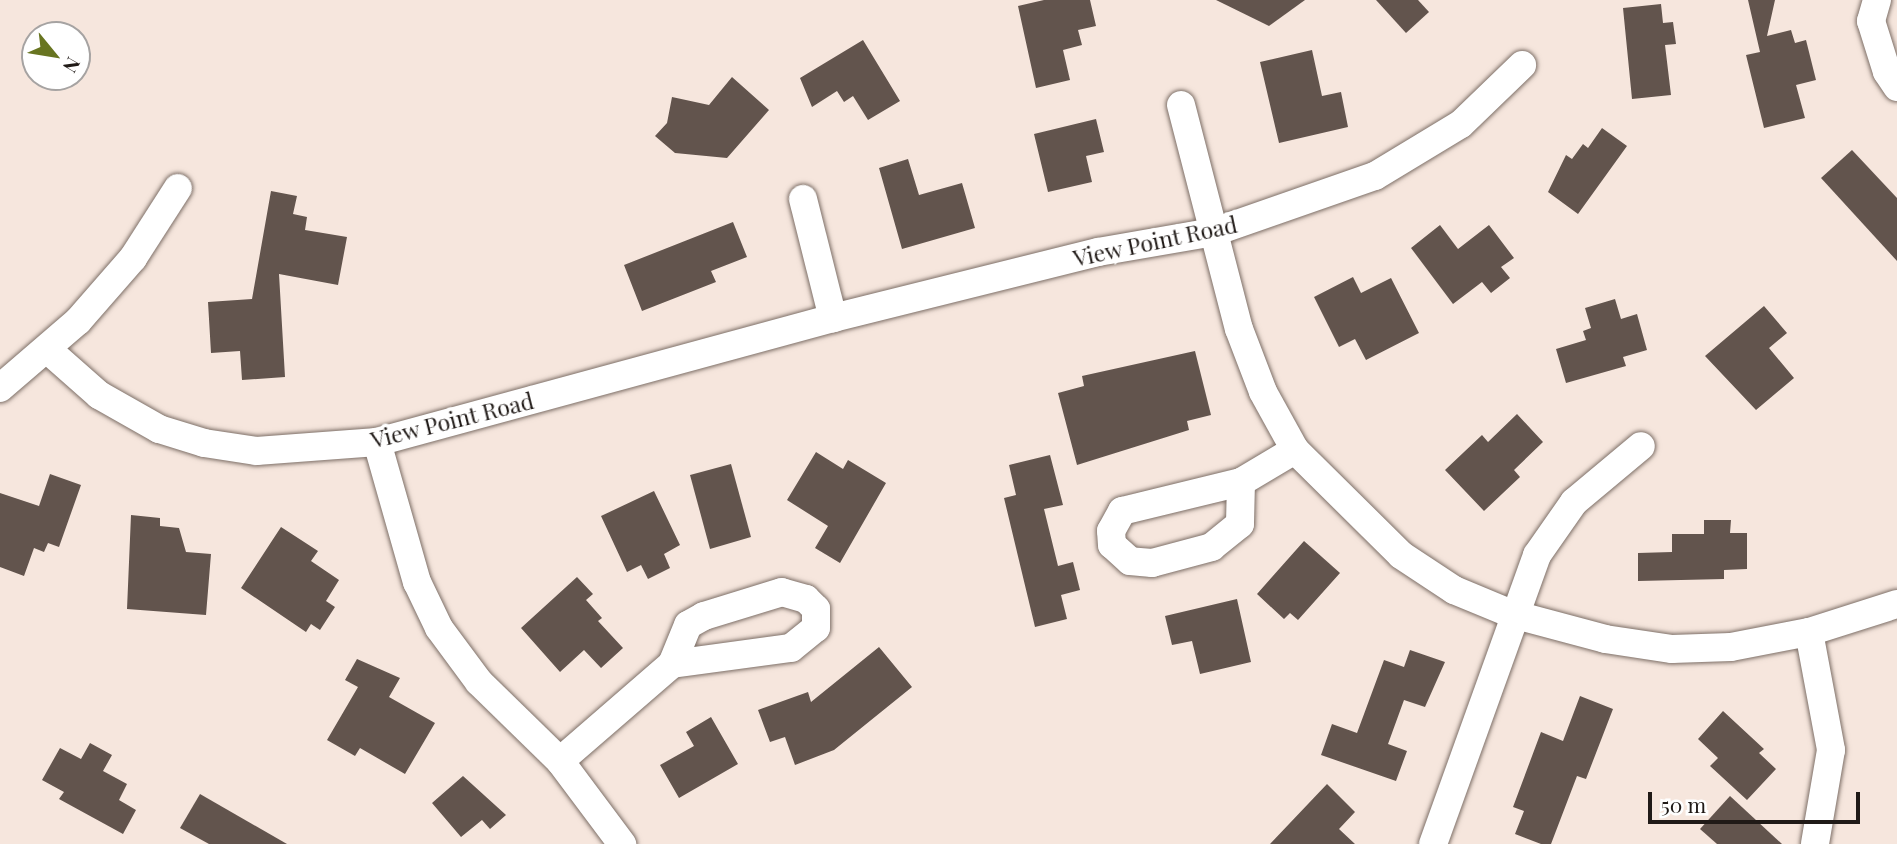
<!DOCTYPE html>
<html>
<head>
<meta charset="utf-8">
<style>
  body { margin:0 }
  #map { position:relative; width:1897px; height:844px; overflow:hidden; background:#f6e6dd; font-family:"Playfair Display",serif }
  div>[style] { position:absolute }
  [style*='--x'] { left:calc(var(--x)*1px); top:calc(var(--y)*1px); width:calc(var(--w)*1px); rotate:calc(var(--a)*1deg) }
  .building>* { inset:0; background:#62544d }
  .roads { filter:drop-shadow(0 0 2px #7d6f67) drop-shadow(0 0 2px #7d6f67) }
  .minor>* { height:28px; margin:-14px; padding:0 14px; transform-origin:14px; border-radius:14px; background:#fff }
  span { translate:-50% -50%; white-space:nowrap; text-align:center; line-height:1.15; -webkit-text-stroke:7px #fff; paint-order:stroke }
  .street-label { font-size:23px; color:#201a17 }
  .north { position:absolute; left:21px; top:21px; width:70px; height:70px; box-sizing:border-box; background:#fff; border:2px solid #a6a3a2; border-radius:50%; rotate:120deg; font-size:19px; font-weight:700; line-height:28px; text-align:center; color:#201a17 }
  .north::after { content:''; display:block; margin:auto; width:24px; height:32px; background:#687521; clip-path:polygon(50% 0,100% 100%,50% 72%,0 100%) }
  .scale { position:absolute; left:1648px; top:792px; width:212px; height:32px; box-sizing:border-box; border:4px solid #201a17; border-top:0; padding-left:9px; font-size:21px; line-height:24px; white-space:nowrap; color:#201a17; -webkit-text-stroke:5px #fff; paint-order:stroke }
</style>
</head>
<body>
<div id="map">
  <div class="building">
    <div style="clip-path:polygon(1044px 0,1090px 0,1096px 26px,1078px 30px,1082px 45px,1063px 50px,1070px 80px,1036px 88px,1018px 6px)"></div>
    <div style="clip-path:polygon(1216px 0,1305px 0,1269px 26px)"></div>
    <div style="clip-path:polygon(1376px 0,1418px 0,1429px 12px,1406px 33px)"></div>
    <div style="clip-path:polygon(1748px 0,1775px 0,1767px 36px,1791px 30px,1795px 43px,1806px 40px,1816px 80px,1796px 85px,1805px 118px,1764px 128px,1746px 55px,1760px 52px)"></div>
    <div style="clip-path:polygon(1661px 4px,1663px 23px,1673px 22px,1676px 44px,1665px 45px,1671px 95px,1632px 99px,1623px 8px)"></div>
    <div style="clip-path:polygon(863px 40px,900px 101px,868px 120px,853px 96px,844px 102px,837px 91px,812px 107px,800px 78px)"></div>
    <div style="clip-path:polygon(1312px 50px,1322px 96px,1341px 92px,1348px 127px,1279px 143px,1260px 62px)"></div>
    <div style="clip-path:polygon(732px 77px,769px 110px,727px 158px,675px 153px,655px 136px,667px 123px,672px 97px,709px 105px)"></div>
    <div style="clip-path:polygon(1096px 119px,1104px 152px,1086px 156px,1092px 182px,1048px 192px,1034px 134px)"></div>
    <div style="clip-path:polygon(1602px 128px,1627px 146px,1578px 214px,1548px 192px,1566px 155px,1572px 159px,1583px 144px,1588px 148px)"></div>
    <div style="clip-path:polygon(1852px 150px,1897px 198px,1897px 261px,1821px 178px)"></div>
    <div style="clip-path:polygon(908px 159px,919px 195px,962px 183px,975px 228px,902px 249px,879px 168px)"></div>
    <div style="clip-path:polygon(271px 191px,297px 196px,293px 214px,307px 217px,305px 230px,347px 237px,338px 285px,279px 274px,285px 377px,242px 380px,240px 351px,211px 353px,208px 302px,252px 299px)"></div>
    <div style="clip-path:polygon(733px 222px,747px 257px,711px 271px,716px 282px,642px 311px,624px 265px)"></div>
    <div style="clip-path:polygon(1440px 225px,1458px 249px,1489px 225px,1514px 258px,1501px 267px,1510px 278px,1491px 293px,1482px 282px,1453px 304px,1411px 248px)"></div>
    <div style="clip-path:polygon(1353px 277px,1361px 293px,1391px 278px,1419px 333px,1366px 360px,1355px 339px,1339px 347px,1314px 297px)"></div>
    <div style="clip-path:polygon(1615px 299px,1621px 319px,1637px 314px,1647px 350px,1623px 357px,1626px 366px,1566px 383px,1556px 349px,1586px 340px,1583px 331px,1591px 328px,1585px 308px)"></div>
    <div style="clip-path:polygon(1764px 306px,1787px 333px,1769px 348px,1794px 378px,1756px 410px,1705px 356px)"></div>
    <div style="clip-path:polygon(1195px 351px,1211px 415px,1187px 421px,1189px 430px,1077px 465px,1058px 393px,1084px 386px,1082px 376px)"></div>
    <div style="clip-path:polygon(1517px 414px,1543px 442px,1514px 470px,1520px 477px,1484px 511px,1445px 470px,1482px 435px,1488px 442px)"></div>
    <div style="clip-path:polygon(816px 452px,843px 469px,848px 460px,886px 483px,840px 563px,815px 548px,828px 526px,787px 500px)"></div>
    <div style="clip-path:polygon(1050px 455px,1063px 505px,1044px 509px,1058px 566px,1073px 562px,1080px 590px,1061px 595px,1067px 619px,1035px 627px,1004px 498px,1016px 495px,1009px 465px)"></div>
    <div style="clip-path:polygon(731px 464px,751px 537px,710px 549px,690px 475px)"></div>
    <div style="clip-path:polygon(50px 474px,81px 485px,59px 547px,48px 543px,44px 552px,34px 548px,24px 576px,0 567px,0 493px,39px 506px)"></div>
    <div style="clip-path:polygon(654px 491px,680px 545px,664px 554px,670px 568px,648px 579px,641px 565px,627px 572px,601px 516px)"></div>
    <div style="clip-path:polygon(131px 515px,160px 518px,160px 526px,179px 528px,186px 552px,211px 554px,206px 615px,127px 609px)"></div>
    <div style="clip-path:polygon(1704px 520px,1731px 520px,1730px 533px,1747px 533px,1747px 569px,1724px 570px,1724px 579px,1638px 581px,1638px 553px,1672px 552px,1672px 534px,1704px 534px)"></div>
    <div style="clip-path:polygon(281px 527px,318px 551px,311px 561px,339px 580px,326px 601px,335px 607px,320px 630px,311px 624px,306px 632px,241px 588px)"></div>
    <div style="clip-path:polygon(1304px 541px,1340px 573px,1298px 620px,1290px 613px,1284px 619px,1257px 594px)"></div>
    <div style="clip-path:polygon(577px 577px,593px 594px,586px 600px,602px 618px,598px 621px,623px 648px,601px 668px,584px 650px,560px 672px,521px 628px)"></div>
    <div style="clip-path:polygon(1237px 599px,1251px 662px,1200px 674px,1192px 641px,1172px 645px,1165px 616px)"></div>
    <div style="clip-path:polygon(879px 647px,912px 687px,834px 750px,795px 765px,785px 737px,770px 742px,758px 710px,808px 692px,811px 702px)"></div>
    <div style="clip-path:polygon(1410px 650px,1445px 662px,1425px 707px,1404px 700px,1388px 744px,1407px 751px,1396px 781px,1321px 755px,1332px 724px,1357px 733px,1384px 660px,1404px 667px)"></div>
    <div style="clip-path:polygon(357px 659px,400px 678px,389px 697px,435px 723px,405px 774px,360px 748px,355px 756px,327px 740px,358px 687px,345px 680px)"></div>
    <div style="clip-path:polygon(1580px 696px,1613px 709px,1586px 779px,1577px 776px,1551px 844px,1541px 844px,1515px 834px,1524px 811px,1513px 807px,1541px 732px,1563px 741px)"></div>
    <div style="clip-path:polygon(1723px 711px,1764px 749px,1759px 753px,1776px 769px,1747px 800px,1710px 766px,1718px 758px,1698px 739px)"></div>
    <div style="clip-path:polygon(711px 717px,738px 764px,679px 798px,660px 765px,694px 746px,686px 732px)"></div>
    <div style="clip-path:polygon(90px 743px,112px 755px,103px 771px,127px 784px,119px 800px,136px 810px,123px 834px,59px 799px,64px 792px,42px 780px,60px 748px,81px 759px)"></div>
    <div style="clip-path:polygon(463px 776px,506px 815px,490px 829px,482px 820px,461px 837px,432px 803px)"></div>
    <div style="clip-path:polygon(1327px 784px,1355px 812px,1339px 829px,1355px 844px,1270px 844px)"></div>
    <div style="clip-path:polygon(200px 794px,287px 844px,209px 844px,180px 828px)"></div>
    <div style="clip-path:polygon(1730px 796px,1782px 844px,1717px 844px,1700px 829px)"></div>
  </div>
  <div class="roads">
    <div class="minor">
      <div style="--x:1877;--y:0;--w:22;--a:106"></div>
      <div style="--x:1871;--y:21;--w:53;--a:72.6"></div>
      <div style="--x:1887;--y:72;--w:18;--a:56"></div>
      <div style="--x:1181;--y:105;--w:231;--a:75.5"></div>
      <div style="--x:1239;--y:329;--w:67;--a:69.1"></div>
      <div style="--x:1263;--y:392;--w:66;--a:61.1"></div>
      <div style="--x:1295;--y:450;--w:149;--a:44.7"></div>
      <div style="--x:1401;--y:555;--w:64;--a:33.4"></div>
      <div style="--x:1454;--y:590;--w:63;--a:22.5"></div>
      <div style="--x:1512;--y:614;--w:96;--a:15"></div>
      <div style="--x:1605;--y:639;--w:68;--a:8.5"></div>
      <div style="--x:1672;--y:649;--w:59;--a:-1.9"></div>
      <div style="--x:1731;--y:647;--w:79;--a:-10.9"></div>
      <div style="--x:1809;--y:632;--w:92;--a:-17.7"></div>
      <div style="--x:803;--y:199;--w:123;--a:75.9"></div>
      <div style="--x:48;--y:350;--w:68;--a:41.4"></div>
      <div style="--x:99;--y:395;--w:69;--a:29.5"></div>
      <div style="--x:159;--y:429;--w:47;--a:17.3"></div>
      <div style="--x:204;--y:443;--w:54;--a:8.6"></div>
      <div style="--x:257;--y:451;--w:120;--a:-4.3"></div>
      <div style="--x:377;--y:442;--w:473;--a:-15.2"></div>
      <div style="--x:833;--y:318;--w:273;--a:-14"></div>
      <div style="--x:1098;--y:252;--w:118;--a:-9.8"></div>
      <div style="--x:1214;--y:232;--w:170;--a:-19.2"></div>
      <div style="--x:1375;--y:176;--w:100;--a:-31.2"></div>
      <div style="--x:1461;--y:124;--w:85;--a:-44"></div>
      <div style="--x:0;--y:388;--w:103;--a:-40.7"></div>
      <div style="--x:78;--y:321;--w:84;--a:-48.9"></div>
      <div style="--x:133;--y:258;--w:83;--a:-57.3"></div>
      <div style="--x:377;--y:442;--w:146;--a:74.1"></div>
      <div style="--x:417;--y:582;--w:51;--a:64.4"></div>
      <div style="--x:439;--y:628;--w:67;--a:53.5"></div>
      <div style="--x:479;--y:682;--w:113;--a:44.3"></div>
      <div style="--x:560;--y:761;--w:104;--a:53.2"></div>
      <div style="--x:1241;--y:482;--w:42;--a:91.4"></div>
      <div style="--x:1240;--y:524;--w:36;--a:141"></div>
      <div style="--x:1212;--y:547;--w:62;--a:165.1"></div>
      <div style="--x:1152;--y:563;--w:22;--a:-175"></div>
      <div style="--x:1130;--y:561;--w:24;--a:-138"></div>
      <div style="--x:1112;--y:545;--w:14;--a:-94"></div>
      <div style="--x:1111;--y:531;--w:23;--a:-61"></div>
      <div style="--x:1122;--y:511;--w:122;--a:-13.7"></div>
      <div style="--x:1241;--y:482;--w:63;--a:-30.7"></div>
      <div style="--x:1809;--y:632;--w:120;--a:79.4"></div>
      <div style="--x:1831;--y:750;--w:95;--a:99.7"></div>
      <div style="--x:560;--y:761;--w:148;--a:-40.9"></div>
      <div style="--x:672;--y:664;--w:120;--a:-7.7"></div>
      <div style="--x:791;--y:648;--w:32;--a:-39"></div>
      <div style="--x:816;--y:628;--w:19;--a:-90"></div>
      <div style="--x:816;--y:609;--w:14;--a:-135"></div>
      <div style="--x:806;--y:599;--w:25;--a:-164"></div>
      <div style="--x:782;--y:592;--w:82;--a:162.9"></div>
      <div style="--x:704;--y:616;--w:18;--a:151"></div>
      <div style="--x:688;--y:625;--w:42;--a:112.3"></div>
      <div style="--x:1433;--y:844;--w:307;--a:-70.2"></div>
      <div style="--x:1537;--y:555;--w:65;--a:-55.1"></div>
      <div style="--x:1574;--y:502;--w:87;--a:-39.9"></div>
    </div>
  </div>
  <div class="street-label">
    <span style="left:1155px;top:241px;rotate:-12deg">View Point Road</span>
    <span style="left:452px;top:420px;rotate:-14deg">View Point Road</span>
  </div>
  <div class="north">N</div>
  <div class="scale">50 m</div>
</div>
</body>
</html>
